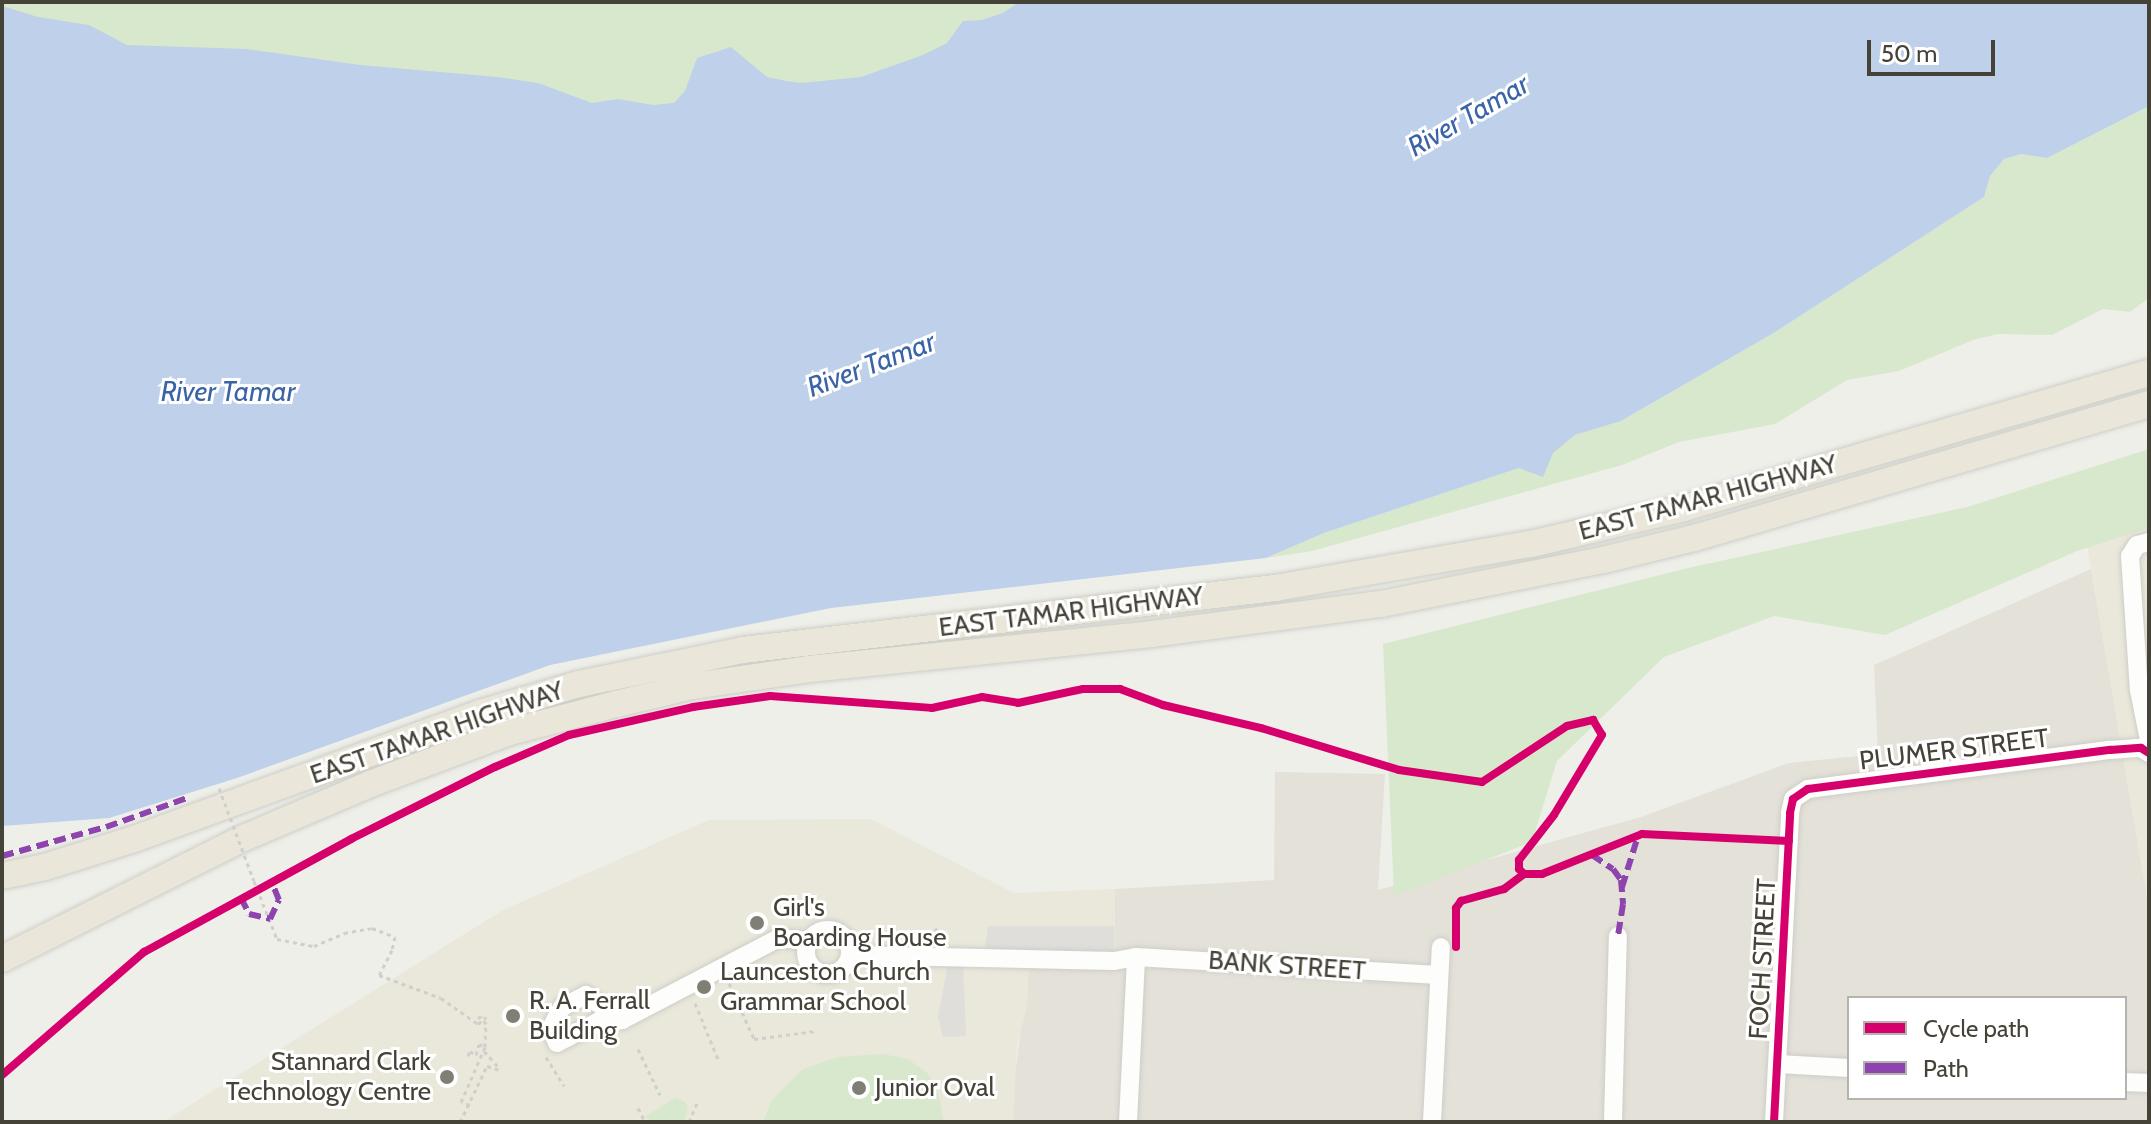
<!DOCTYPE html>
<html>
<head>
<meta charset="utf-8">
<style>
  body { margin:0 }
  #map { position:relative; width:2151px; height:1124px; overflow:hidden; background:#efefea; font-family:Cabin,sans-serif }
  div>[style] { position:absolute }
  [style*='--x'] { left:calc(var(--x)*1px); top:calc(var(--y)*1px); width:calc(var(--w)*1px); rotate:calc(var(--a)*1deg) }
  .residential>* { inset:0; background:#e3e1d8 }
  .education>* { inset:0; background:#e9e8da }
  .green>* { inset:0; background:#d8e8cc }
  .parking>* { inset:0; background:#dfdeda }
  .water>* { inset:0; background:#bed0ea }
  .path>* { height:3px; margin-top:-1.5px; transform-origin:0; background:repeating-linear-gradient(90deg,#d1cfcb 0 4px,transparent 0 8px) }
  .roads { filter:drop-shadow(0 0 2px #cdcdc8) drop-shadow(0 0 2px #cdcdc8) }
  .minor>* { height:18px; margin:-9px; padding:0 9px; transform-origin:9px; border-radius:9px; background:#fdfdfc }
  .minor>.ring { margin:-9px; padding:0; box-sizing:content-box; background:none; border:18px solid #fdfdfc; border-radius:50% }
  .highway>* { height:26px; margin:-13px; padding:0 13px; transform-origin:13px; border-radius:13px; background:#eae7da }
  .path-bridge>* { height:3px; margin-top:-1.5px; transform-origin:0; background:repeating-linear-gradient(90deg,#d1cfcb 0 4px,transparent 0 8px) }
  .quiet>* { height:6px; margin-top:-3px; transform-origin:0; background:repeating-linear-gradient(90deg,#8e44ad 0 12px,transparent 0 18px) }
  .cycleway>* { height:8px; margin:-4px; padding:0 4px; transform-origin:4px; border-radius:4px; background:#d6006c }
  .dots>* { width:22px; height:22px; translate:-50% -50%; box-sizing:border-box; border:4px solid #fff; border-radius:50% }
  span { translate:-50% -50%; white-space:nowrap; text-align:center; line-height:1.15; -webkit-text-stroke:6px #fff; paint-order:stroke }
  .street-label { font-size:26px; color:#454237 }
  .poi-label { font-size:26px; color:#454237 }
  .left { translate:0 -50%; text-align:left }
  .right { translate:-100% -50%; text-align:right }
  .water-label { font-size:28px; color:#3a64a7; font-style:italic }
  .frame { position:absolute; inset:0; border:4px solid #454237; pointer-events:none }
  .legend { position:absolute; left:1847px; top:996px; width:280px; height:104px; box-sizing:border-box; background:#fff; border:2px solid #b5b3af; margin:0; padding:10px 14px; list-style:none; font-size:24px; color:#454237 }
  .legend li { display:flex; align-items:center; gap:16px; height:40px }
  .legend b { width:40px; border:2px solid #b5b3af }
  .scale { position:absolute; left:1867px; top:40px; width:128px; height:36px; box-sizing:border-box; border:4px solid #454237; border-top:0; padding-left:10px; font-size:24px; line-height:28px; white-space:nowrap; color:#454237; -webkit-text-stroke:6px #fff; paint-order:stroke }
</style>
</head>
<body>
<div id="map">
  <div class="residential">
    <div style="clip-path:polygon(evenodd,2091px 569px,2149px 908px,2149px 1122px,1009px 1122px,1029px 967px,1114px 968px,1115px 889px,1274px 880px,1275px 772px,1385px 774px,1378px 890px,1641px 817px,1789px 763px,1878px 754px,1874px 665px,2091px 569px,1849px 998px,2125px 998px,2125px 1098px,1849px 1098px,1849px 998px)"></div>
  </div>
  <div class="education">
    <div style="clip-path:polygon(2149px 496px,2149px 908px,2081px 510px)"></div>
    <div style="clip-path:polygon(871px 819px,1014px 893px,1115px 889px,1114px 968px,1029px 968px,1027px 1007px,1017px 1046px,1013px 1122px,163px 1122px,503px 910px,709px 820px)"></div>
  </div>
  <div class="green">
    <div style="clip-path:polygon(2px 2px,1132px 2px,926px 132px,2px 221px)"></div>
    <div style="clip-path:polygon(2149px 106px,2149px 298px,2130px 312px,2103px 309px,2052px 335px,1998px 334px,1973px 340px,1899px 371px,1847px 380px,1775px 424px,1679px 442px,1622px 465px,1312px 551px,1266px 558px,1324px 533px,1519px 468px,1543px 476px,1552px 453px,1575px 435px,1621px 421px,1777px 331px,1984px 197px,1990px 176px,2004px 159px,2021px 154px,2047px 158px)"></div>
    <div style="clip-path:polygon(2149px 449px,2149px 528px,2077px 551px,1885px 635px,1774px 616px,1664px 657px,1557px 761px,1532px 842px,1394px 896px,1383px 644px,1688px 568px,1967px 507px)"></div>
    <div style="clip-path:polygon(883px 1054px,908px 1059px,928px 1074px,938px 1092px,944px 1122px,763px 1122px,772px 1100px,803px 1069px,838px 1057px)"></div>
    <div style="clip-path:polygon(675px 1098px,684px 1101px,688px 1106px,684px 1122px,650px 1122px,646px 1116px)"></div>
  </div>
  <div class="parking">
    <div style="clip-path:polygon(988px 926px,1114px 926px,1114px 961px,984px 956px)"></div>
    <div style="clip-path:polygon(948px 963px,963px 963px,966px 1036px,943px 1037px,938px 1017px)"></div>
  </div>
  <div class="water">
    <div style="clip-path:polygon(1019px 2px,2149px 2px,2149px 106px,2047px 158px,2021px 154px,2004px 159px,1990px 176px,1984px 197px,1777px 331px,1621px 421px,1575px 435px,1553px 453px,1543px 477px,1519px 468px,1324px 533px,1266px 558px,831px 608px,550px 665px,237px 778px,109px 818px,2px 826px,2px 6px,38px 17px,89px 25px,127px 45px,246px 49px,360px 65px,498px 77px,538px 83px,592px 103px,618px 99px,653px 105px,674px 103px,685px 91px,697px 58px,731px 47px,767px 77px,786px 81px,802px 83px,861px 77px,923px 55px,947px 43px,963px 21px,982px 20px,1003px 13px)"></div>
  </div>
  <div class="path">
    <div style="--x:254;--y:881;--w:62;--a:68.4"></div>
    <div style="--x:277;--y:939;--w:38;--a:11"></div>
    <div style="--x:314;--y:946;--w:33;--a:-23"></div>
    <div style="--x:344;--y:933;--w:28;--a:-10"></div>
    <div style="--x:372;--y:928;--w:25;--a:21"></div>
    <div style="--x:395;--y:937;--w:13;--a:103"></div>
    <div style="--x:392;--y:950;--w:28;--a:117"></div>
    <div style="--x:379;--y:975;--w:66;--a:20.4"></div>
    <div style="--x:441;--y:998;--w:45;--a:35.1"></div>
    <div style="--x:478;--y:1024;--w:11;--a:-41"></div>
    <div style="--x:934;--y:930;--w:16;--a:38"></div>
    <div style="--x:930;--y:938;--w:16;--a:-55"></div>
    <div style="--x:729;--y:983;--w:61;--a:65.9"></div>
    <div style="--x:754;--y:1039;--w:63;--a:-7.4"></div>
    <div style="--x:695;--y:1003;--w:61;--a:67.7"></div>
    <div style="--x:638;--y:1049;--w:51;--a:64.4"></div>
    <div style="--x:484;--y:1051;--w:24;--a:48"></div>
    <div style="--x:468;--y:1056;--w:5;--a:-68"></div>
    <div style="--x:470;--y:1051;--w:7;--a:34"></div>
    <div style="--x:476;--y:1055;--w:11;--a:-75"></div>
    <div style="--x:479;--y:1044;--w:7;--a:27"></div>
    <div style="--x:546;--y:1057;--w:34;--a:58"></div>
    <div style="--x:470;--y:1105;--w:9;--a:-162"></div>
    <div style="--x:461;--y:1102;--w:60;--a:-66.4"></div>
    <div style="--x:485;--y:1047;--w:23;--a:-88"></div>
    <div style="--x:486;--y:1024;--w:9;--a:-122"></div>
    <div style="--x:481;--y:1016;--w:7;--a:146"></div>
    <div style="--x:638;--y:1108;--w:16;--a:63"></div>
    <div style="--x:460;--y:1122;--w:62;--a:-64.3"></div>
    <div style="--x:487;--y:1066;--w:16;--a:18"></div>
    <div style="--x:689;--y:1122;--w:21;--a:-67"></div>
  </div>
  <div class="roads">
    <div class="minor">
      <div style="--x:2149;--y:542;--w:12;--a:166"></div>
      <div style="--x:2137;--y:545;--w:13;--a:122"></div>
      <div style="--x:2130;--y:556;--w:134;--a:86.2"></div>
      <div style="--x:2139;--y:690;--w:51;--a:78.7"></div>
      <div class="ring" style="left:806px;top:930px;width:26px;height:26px"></div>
      <div style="--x:850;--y:955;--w:264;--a:1.3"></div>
      <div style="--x:1114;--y:961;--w:22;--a:-10"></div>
      <div style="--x:1136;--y:957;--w:303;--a:3.4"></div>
      <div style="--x:622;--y:1020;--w:44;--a:-145.2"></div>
      <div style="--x:586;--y:995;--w:27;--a:153"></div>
      <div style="--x:562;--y:1007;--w:24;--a:118"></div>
      <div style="--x:551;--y:1028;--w:16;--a:68"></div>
      <div style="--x:557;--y:1043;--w:47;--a:-27.6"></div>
      <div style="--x:599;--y:1021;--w:23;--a:-2"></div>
      <div style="--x:622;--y:1020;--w:177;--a:-27.6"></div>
      <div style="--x:779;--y:938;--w:30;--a:6"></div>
      <div style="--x:1778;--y:1064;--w:71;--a:3.2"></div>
      <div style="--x:2125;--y:1082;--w:24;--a:2"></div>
      <div style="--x:1128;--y:1122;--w:165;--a:-87.2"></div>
      <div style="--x:1432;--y:1122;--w:175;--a:-87.1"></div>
      <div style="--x:1613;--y:1122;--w:186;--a:-88.5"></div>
      <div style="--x:1774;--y:1122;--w:309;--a:-87"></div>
      <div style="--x:1790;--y:813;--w:14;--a:-78"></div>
      <div style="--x:1793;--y:799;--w:18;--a:-34"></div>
      <div style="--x:1808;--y:789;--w:305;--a:-7.4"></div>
      <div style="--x:2110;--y:750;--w:31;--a:-4"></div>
      <div style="--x:2141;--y:748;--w:9;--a:32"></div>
    </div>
    <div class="highway">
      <div style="--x:2;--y:876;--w:44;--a:-11.8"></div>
      <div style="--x:45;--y:867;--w:93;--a:-17.5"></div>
      <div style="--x:134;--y:839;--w:368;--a:-20"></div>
      <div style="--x:480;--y:713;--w:103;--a:-16.3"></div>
      <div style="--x:579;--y:684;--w:167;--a:-11.7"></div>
      <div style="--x:743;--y:650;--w:536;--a:-6.65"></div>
      <div style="--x:1275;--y:588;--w:260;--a:-9.8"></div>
      <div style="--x:1531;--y:544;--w:157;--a:-13.2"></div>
      <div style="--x:1684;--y:508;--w:484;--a:-16.2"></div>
      <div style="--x:2;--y:959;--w:273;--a:-26.6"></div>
      <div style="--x:246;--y:837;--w:135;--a:-23.1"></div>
      <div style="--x:370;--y:784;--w:149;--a:-20.4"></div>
      <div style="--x:510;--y:732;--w:110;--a:-14.8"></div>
      <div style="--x:616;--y:704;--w:79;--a:-13.2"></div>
      <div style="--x:693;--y:686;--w:117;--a:-8.3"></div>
      <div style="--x:809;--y:669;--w:345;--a:-5.8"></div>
      <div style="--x:1152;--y:634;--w:231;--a:-7.5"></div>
      <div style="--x:1381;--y:604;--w:226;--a:-11.2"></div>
      <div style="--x:1603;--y:560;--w:94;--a:-13.6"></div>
      <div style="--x:1694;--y:538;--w:474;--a:-16.4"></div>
    </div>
  </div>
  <div class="path-bridge">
    <div style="--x:219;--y:788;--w:99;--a:69.4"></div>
  </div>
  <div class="quiet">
    <div style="--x:1592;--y:855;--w:25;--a:34"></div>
    <div style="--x:1613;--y:869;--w:14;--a:54"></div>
    <div style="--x:1621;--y:880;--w:24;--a:85"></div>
    <div style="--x:1623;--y:904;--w:32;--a:99"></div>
    <div style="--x:2;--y:856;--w:108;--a:-15.6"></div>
    <div style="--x:106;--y:827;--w:86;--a:-19.7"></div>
    <div style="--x:1622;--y:887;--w:53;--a:-72.6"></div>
    <div style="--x:241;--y:898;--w:18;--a:63"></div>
    <div style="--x:249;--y:914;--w:22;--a:13"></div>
    <div style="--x:270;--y:919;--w:21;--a:-65"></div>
    <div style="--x:279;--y:900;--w:18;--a:-112"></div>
  </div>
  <div class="cycleway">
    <div style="--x:1456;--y:947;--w:39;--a:-90"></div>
    <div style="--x:1456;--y:908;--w:9;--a:-54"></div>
    <div style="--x:1461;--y:901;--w:45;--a:-15.6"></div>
    <div style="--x:1504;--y:889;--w:25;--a:-37"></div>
    <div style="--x:1524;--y:874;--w:18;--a:0"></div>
    <div style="--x:1542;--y:874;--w:108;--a:-21.8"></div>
    <div style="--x:1642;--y:834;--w:147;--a:2.7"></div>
    <div style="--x:2;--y:1075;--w:188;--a:-40.9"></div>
    <div style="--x:144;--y:952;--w:236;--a:-28.6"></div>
    <div style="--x:351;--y:839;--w:161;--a:-26.6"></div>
    <div style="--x:495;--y:767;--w:81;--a:-23.4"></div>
    <div style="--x:569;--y:735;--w:127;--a:-12.7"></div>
    <div style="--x:693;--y:707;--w:78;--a:-8.1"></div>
    <div style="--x:770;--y:696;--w:162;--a:4.2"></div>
    <div style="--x:932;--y:708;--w:51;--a:-12.4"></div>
    <div style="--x:982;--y:697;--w:36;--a:9"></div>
    <div style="--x:1018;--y:703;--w:66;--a:-12.2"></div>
    <div style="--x:1083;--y:689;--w:37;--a:0"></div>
    <div style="--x:1120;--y:689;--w:46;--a:20.4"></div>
    <div style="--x:1163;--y:705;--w:101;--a:13.2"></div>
    <div style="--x:1261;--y:728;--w:144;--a:16.9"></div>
    <div style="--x:1399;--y:770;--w:84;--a:8.2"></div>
    <div style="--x:1482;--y:782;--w:102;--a:-33.4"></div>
    <div style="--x:1567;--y:726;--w:27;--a:-13"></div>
    <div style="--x:1593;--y:720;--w:17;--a:59"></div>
    <div style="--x:1602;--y:735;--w:93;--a:121"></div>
    <div style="--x:1554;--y:815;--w:57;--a:127.9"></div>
    <div style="--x:1519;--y:860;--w:9;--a:90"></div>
    <div style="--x:1519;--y:869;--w:7;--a:45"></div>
    <div style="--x:1774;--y:1122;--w:309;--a:-87"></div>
    <div style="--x:1790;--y:813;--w:14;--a:-78"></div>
    <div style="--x:1793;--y:799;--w:18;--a:-34"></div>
    <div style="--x:1808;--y:789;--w:305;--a:-7.4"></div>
    <div style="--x:2110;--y:750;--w:31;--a:-4"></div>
    <div style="--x:2141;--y:748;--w:9;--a:32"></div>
  </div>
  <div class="dots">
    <div style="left:757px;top:923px;background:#807f76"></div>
    <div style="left:704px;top:987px;background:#807f76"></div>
    <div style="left:513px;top:1016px;background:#807f76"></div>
    <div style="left:447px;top:1077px;background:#807f76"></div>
    <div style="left:859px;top:1088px;background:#807f76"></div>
  </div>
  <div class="street-label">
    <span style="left:1708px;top:498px;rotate:-15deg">EAST TAMAR HIGHWAY</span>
    <span style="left:1071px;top:612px;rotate:-7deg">EAST TAMAR HIGHWAY</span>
    <span style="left:437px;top:733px;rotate:-19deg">EAST TAMAR HIGHWAY</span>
    <span style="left:1954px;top:750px;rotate:-7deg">PLUMER STREET</span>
    <span style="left:1763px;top:959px;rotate:-87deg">FOCH STREET</span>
    <span style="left:1287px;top:966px;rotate:4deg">BANK STREET</span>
  </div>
  <div class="poi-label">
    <span class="left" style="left:773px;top:923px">Girl's<br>Boarding House</span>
    <span class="left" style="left:720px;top:987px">Launceston Church<br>Grammar School</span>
    <span class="left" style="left:529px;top:1016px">R. A. Ferrall<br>Building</span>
    <span class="right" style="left:431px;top:1077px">Stannard Clark<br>Technology Centre</span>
    <span class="left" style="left:875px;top:1088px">Junior Oval</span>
  </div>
  <div class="water-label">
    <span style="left:1468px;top:115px;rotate:-30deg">River Tamar</span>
    <span style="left:871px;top:364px;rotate:-21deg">River Tamar</span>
    <span style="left:228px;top:391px">River Tamar</span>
  </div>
  <div class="frame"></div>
  <ul class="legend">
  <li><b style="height:10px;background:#d6006c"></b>Cycle path</li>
  <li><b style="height:10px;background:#8e44ad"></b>Path</li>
  </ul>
  <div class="scale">50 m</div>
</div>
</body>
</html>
